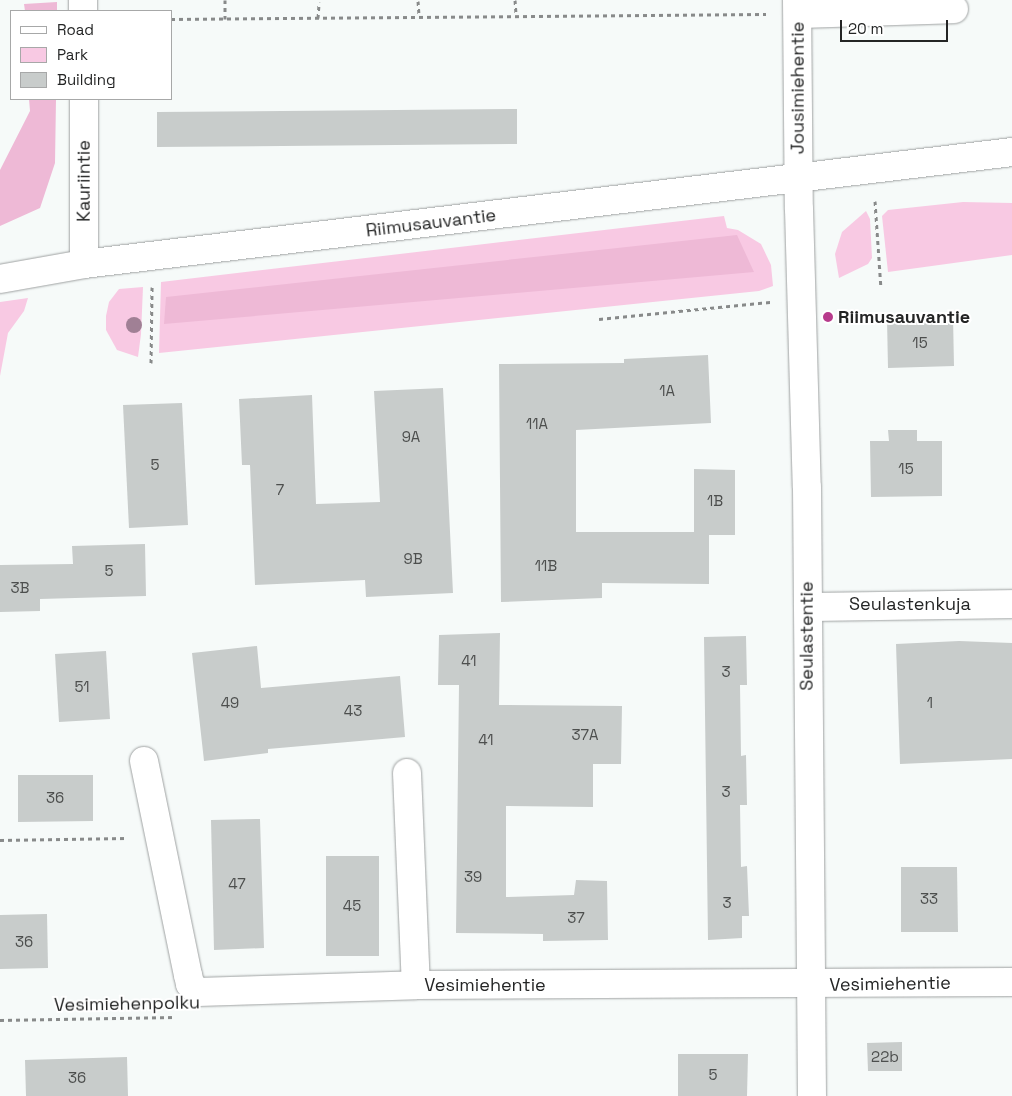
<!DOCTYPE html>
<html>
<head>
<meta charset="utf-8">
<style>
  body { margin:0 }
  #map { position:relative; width:1012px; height:1096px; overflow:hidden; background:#f6faf9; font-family:"Space Grotesk",sans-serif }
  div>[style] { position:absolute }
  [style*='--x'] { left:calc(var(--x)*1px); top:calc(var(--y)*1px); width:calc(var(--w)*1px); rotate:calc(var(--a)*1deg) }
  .green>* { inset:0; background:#f8c9e3 }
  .forest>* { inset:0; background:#eeb9d6 }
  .building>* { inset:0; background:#c8cccb }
  .path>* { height:3px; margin-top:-1.5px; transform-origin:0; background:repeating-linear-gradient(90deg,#888a8a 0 4px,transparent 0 8px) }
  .roads { filter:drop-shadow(0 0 1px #9fa2a2) drop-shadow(0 0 1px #9fa2a2) }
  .minor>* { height:28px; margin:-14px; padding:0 14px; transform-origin:14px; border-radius:14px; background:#fff }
  .trees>* { width:16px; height:16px; margin:-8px; border-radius:50%; background:#a08095 }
  .dots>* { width:14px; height:14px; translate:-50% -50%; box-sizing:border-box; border:2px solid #fff; border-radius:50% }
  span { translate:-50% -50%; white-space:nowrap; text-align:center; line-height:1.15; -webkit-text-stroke:4px #fff; paint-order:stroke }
  .number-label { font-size:15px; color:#4d4f4e }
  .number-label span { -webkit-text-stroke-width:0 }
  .street-label { font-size:18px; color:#242525 }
  .poi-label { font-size:18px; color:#242525; font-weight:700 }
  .left { translate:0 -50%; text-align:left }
  .legend { position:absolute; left:10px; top:10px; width:162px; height:90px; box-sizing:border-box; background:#fff; border:1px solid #a7a8a8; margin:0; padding:6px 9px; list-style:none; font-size:15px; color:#242525 }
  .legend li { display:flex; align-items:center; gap:10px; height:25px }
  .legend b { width:25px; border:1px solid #a7a8a8 }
  .scale { position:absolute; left:840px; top:20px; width:108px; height:22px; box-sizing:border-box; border:2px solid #242525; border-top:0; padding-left:6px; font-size:15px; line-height:18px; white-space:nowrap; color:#242525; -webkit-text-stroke:4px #fff; paint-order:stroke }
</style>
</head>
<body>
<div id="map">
  <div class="green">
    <div style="clip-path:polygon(963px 202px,1012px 203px,1012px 255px,888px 272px,882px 216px,888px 210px)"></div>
    <div style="clip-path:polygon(866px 211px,870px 219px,872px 258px,868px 264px,839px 278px,835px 254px,842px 232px)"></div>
    <div style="clip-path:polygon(724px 216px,727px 228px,738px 230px,761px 244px,771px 265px,773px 286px,759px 291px,159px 353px,161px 282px)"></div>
    <div style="clip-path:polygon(143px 287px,141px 334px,138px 357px,117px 350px,106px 330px,106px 316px,109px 302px,119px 289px)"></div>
    <div style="clip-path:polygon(28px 298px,24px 311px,8px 333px,0 376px,0 302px)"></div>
  </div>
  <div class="forest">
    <div style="clip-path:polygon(57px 2px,57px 11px,25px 11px,24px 4px)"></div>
    <div style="clip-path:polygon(29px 99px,56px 99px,55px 163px,40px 208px,0 226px,0 170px,30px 111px)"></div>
    <div style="clip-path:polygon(737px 235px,754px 272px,164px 324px,166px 297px)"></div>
  </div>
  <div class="building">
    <div style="clip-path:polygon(517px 109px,517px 144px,157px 147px,157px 112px)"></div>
    <div style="clip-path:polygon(953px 317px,954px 366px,888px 368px,887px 319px)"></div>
    <div style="clip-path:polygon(708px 355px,711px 423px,576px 430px,576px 532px,694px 532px,694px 469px,735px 470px,735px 535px,709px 535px,709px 584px,602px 583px,602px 598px,501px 602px,499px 364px,624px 363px,624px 359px)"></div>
    <div style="clip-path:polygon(443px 388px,453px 593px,366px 597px,365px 580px,255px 585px,250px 465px,242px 465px,239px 399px,312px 395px,316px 504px,380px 502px,374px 391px)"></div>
    <div style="clip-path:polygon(182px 403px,188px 525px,129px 528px,123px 405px)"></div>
    <div style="clip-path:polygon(888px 430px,917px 430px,917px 441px,942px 441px,942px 496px,871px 497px,870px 441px,889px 441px)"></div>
    <div style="clip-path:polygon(145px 544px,146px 596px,40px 599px,40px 611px,0 612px,0 565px,73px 564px,72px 546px)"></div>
    <div style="clip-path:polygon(500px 633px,499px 705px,622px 706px,621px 764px,593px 764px,593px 807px,506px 806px,506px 897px,574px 895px,576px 880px,607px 881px,608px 940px,543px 941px,543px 934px,456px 933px,459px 685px,438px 685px,439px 635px)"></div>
    <div style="clip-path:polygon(746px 636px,747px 685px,740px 685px,741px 756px,746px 755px,747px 805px,740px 805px,741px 867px,747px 866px,749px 916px,742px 916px,742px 938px,708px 940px,704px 637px)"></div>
    <div style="clip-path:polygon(959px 641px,1012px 643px,1012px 759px,900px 764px,896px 644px)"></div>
    <div style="clip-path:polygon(257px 646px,261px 688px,400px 676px,405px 737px,268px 749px,268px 753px,204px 761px,192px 653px)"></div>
    <div style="clip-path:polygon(106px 651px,110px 719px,59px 722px,55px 654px)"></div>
    <div style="clip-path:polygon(18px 775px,93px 775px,93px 821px,18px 822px)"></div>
    <div style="clip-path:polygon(260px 819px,264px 948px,214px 950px,211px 820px)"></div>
    <div style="clip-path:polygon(326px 856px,379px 856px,379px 956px,326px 956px)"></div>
    <div style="clip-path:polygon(901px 867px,957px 867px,958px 932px,901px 932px)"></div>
    <div style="clip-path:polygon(47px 914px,48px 968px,0 969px,0 915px)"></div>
    <div style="clip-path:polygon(902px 1042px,902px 1071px,868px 1071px,867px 1043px)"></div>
    <div style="clip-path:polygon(678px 1054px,748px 1054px,747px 1096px,678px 1096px)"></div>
    <div style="clip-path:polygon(127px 1057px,128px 1096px,26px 1096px,25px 1060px)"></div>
  </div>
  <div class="path">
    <div style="--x:225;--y:0;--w:19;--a:90"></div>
    <div style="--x:515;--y:0;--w:16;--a:86"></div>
    <div style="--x:418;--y:1;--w:16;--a:86"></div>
    <div style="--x:318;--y:18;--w:16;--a:-86"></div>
    <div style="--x:171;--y:19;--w:595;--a:-0.48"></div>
    <div style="--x:875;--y:201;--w:87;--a:86.1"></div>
    <div style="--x:599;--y:319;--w:172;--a:-5.7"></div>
    <div style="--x:151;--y:363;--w:76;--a:-89.2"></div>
    <div style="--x:0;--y:840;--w:127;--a:-0.9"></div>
    <div style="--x:0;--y:1020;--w:176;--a:-1"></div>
  </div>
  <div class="roads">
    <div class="minor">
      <div style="--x:83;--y:0;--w:11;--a:90"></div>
      <div style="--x:797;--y:0;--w:209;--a:89.5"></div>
      <div style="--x:799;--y:209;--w:278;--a:88.4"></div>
      <div style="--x:807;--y:487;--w:609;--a:89.53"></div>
      <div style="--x:798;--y:14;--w:156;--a:-1.8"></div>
      <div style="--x:84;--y:99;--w:165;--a:90"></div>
      <div style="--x:0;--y:279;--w:85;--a:-10.1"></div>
      <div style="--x:84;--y:264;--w:935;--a:-6.88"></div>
      <div style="--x:808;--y:607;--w:204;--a:-0.8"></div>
      <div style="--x:144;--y:761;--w:218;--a:78.4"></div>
      <div style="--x:188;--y:975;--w:9;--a:77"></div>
      <div style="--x:190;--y:984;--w:11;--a:45"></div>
      <div style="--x:198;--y:992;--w:218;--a:-1.8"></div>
      <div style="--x:416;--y:985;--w:596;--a:-0.29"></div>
      <div style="--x:407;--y:773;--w:212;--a:87.6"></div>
    </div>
  </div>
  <div class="trees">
    <div style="left:134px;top:325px"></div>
  </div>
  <div class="dots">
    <div style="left:828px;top:317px;background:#b73b8c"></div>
  </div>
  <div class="number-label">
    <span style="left:920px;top:343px">15</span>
    <span style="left:667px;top:391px">1A</span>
    <span style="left:537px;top:424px">11A</span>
    <span style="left:411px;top:437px">9A</span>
    <span style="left:155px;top:465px">5</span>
    <span style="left:906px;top:469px">15</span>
    <span style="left:280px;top:490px">7</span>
    <span style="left:715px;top:501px">1B</span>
    <span style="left:413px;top:559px">9B</span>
    <span style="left:546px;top:566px">11B</span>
    <span style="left:109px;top:571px">5</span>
    <span style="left:20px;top:588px">3B</span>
    <span style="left:469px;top:661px">41</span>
    <span style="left:726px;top:672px">3</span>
    <span style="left:82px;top:687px">51</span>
    <span style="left:230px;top:703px">49</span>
    <span style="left:930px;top:703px">1</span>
    <span style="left:353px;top:711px">43</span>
    <span style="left:585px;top:735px">37A</span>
    <span style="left:486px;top:740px">41</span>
    <span style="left:726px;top:792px">3</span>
    <span style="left:55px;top:798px">36</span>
    <span style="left:473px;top:877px">39</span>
    <span style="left:237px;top:884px">47</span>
    <span style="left:929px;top:899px">33</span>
    <span style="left:727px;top:903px">3</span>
    <span style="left:352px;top:906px">45</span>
    <span style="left:576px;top:918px">37</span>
    <span style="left:24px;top:942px">36</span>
    <span style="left:885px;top:1057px">22b</span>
    <span style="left:713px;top:1075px">5</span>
    <span style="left:77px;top:1078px">36</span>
  </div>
  <div class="street-label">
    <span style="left:798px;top:88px;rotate:-90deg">Jousimiehentie</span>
    <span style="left:84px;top:181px;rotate:-90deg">Kauriintie</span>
    <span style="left:431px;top:223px;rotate:-7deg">Riimusauvantie</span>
    <span style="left:910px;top:604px">Seulastenkuja</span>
    <span style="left:807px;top:636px;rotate:-90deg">Seulastentie</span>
    <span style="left:890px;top:984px;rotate:-1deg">Vesimiehentie</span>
    <span style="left:485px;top:985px">Vesimiehentie</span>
    <span style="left:127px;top:1004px;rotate:-1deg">Vesimiehenpolku</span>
  </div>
  <div class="poi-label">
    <span class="left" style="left:838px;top:317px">Riimusauvantie</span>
  </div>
  <ul class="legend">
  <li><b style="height:6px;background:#fff"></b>Road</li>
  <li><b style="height:14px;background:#f8c9e3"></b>Park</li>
  <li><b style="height:14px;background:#c8cccb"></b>Building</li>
  </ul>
  <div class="scale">20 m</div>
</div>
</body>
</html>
